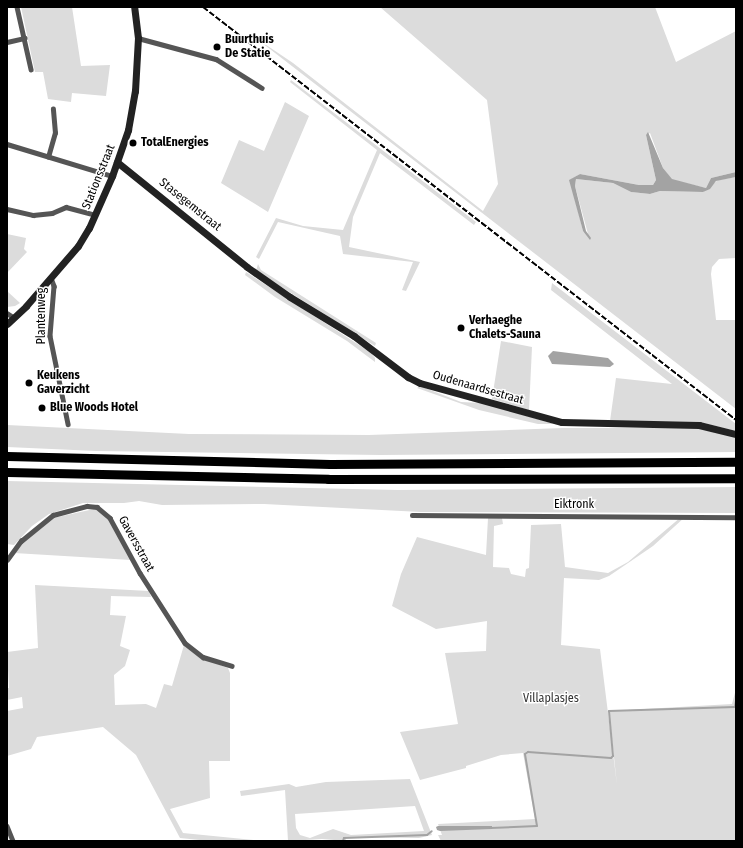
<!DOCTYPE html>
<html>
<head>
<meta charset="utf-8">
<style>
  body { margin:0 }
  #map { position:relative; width:743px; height:848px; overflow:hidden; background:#fff; font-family:"Fira Sans Condensed",sans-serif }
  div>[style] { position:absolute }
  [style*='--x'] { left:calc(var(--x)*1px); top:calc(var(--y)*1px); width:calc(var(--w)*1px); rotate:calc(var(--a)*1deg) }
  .green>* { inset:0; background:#dcdcdc }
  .water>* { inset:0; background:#a3a3a3 }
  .stream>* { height:2px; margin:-1px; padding:0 1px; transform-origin:1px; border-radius:1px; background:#a3a3a3 }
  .street>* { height:4.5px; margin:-2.25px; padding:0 2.25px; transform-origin:2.25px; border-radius:2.25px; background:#555 }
  .secondary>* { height:7px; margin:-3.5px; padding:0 3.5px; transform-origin:3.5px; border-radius:3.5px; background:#222 }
  .highway>* { height:9px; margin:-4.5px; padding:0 4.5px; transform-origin:4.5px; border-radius:4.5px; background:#000 }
  .rail>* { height:2px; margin-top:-1px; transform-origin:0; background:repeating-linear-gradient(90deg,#000 0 6px,transparent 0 8px) }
  .dots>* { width:11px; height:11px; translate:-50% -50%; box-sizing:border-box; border:2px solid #fff; border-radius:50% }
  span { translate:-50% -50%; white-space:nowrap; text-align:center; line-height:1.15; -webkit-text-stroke:3px #fff; paint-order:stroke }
  .poi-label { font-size:12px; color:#000; font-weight:700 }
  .left { translate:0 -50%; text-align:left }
  .street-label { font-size:12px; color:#000 }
  .park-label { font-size:12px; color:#333 }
  .frame { position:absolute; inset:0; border:8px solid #000; pointer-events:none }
</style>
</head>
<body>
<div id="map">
  <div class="green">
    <div style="clip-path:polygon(21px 7px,72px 7px,81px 66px,110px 65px,106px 96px,72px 93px,71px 102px,48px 99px,43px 72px,35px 72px)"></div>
    <div style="clip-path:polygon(380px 7px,655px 7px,676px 62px,736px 31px,736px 172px,711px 178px,706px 188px,672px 180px,663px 168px,650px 133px,646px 135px,656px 180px,653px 185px,639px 185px,580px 174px,570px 180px,583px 231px,588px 234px,575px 186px,576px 179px,613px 183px,631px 192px,650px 194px,660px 191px,703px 192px,718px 180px,736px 177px,736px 258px,719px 259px,712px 267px,711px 274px,716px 320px,736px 320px,736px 409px,253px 36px,293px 63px,483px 211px,498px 184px,487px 100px)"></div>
    <div style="clip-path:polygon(291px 80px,476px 222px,474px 225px,380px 153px,353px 217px,349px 247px,420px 262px,406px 291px,402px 290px,413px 262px,343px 254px,340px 236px,278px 222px,259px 259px,256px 257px,276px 218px,303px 226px,343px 230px,377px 150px,290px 82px)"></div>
    <div style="clip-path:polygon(285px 102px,309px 116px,268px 212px,221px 183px,239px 140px,264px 151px)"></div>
    <div style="clip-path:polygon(7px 234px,26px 238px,24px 249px,27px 252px,7px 273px)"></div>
    <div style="clip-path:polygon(258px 264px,261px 270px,376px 343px,375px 346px,256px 271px)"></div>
    <div style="clip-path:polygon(246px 272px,370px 352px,375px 358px,375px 362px,347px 341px,275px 297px,245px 275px)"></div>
    <div style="clip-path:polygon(552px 283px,736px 424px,736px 431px,700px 422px,610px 421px,616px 378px,672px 384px,551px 290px)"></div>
    <div style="clip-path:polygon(7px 291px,20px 303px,15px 306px,7px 307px)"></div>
    <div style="clip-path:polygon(501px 341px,532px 347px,529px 410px,492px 399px)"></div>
    <div style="clip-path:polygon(420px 386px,461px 402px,482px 403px,554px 424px,538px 424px,479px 410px,417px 388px)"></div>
    <div style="clip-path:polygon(7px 425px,189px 434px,369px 435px,563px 428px,700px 428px,724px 433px,736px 438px,736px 452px,380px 455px,96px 451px,7px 447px)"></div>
    <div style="clip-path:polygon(7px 481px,398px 490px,736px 487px,736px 513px,421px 512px,264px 504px,162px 505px,139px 501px,124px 503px,83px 503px,49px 514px,32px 526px,14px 545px,7px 544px)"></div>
    <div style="clip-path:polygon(94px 509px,100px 511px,112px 524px,131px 560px,14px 553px,25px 539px,49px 519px)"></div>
    <div style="clip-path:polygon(681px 517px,685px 517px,653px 546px,609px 576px,599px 580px,564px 578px,561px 645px,600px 649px,617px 785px,609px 711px,732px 704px,736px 689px,736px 841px,441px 841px,438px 835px,442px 835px,438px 824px,535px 819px,523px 753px,501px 755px,466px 766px,466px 768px,420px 780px,400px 732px,458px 724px,445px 653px,486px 651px,487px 621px,436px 629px,392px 606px,401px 574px,417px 537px,486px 555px,488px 518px,502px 518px,503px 524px,494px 526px,493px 567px,509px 568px,511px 574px,525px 577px,526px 569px,529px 568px,531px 525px,561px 524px,565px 567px,608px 573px,628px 562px)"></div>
    <div style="clip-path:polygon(35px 585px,149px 591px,151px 597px,111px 596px,110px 615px,126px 616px,120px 646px,130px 650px,125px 666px,114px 675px,115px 705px,146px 704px,156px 708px,164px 684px,172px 686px,184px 645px,199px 657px,228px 668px,230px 673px,230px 761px,209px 761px,210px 798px,170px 809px,183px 833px,263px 841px,209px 841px,180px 838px,136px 755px,103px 727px,37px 737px,31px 749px,7px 756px,7px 711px,23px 708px,22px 697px,7px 700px,7px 688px,9px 688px,7px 652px,38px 648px)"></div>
    <div style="clip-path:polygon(evenodd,410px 779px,432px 835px,419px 838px,346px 837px,346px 841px,322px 839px,288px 841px,285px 790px,241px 796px,240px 791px,289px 784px,296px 787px,326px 782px,410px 779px,415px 806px,424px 831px,351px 835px,333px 829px,310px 838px,300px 835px,296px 828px,295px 814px,415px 806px)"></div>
  </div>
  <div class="water">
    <div style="clip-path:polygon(648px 132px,663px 168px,672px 179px,706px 188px,711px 178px,736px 172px,736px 177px,716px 181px,710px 189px,703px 192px,660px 191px,650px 194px,631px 192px,613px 183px,576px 179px,575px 186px,586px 231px,591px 238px,590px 240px,583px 231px,569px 180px,580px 174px,639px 185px,653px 185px,656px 180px,646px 135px)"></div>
    <div style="clip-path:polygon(553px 351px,608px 358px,614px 364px,610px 367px,552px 364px,548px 356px)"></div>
    <div style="clip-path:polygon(438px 826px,492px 826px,492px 829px,440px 831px,437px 830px,436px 827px)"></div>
  </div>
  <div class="stream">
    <div style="--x:490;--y:828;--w:47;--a:-2.4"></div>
    <div style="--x:537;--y:826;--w:73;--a:-99.5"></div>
    <div style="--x:525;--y:754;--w:4;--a:-34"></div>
    <div style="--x:528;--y:752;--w:83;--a:4.1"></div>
    <div style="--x:611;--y:758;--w:3;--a:-45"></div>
    <div style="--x:613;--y:756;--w:45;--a:-95.1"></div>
    <div style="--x:609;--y:711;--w:126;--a:-1.8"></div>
    <div style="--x:735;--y:707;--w:6;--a:-81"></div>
    <div style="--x:343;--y:841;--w:3;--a:-72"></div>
    <div style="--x:344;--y:838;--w:83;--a:-2.1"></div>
    <div style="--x:427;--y:835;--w:6;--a:-39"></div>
  </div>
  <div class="street">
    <div style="--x:17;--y:7;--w:64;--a:77.3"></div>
    <div style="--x:138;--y:38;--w:81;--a:15.1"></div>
    <div style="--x:216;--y:59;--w:54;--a:32.2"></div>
    <div style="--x:7;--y:42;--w:18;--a:-13"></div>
    <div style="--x:7;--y:144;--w:110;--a:16.9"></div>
    <div style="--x:48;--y:157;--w:25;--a:-74"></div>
    <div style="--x:55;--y:133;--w:24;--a:-95"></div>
    <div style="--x:7;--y:209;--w:27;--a:13"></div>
    <div style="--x:33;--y:215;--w:19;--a:-6"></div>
    <div style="--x:52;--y:213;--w:15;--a:-23"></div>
    <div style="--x:66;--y:207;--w:30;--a:15"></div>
    <div style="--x:51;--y:278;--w:9;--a:69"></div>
    <div style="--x:54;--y:286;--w:50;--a:94.6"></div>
    <div style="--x:50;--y:336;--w:90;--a:78.4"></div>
    <div style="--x:7;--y:313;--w:7;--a:34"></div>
    <div style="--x:412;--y:515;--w:324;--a:0.4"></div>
    <div style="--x:7;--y:560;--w:24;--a:-54"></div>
    <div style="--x:21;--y:541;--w:41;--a:-39.1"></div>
    <div style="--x:53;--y:515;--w:35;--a:-15"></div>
    <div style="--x:87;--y:506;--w:10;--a:6"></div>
    <div style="--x:97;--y:507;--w:17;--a:40"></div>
    <div style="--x:110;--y:518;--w:63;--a:61.4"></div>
    <div style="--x:140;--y:573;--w:83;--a:57.3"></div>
    <div style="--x:185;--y:643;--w:23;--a:38"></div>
    <div style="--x:203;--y:657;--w:30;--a:17"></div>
    <div style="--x:7;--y:826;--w:16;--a:68"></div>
  </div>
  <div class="secondary">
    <div style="--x:117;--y:162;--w:167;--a:38.9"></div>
    <div style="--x:247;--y:267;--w:52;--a:34.9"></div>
    <div style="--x:290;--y:297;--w:75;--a:31.4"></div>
    <div style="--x:354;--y:336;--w:68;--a:37.2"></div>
    <div style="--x:408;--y:377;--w:13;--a:27"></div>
    <div style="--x:420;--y:383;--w:147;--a:15.4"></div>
    <div style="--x:562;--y:422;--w:137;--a:1.3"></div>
    <div style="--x:699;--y:425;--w:38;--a:14"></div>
    <div style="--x:7;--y:324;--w:26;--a:-43"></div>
    <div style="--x:26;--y:306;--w:79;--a:-49.1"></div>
    <div style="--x:78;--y:246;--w:21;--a:-59"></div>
    <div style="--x:89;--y:228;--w:57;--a:-66.1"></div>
    <div style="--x:112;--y:176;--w:49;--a:-70.8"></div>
    <div style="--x:128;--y:130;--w:40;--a:-80"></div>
    <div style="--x:135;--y:91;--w:53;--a:-86.8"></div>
    <div style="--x:138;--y:38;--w:31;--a:-97"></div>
  </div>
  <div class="highway">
    <div style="--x:7;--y:456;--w:323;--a:1.4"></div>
    <div style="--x:330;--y:464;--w:406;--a:-0.3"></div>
    <div style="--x:7;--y:472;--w:321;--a:1.2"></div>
    <div style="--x:328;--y:479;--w:408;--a:-0.1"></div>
  </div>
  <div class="rail">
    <div style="--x:203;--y:7;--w:674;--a:37.77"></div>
  </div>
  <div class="dots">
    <div style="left:217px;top:47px;background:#000"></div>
    <div style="left:133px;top:143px;background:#000"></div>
    <div style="left:461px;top:328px;background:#000"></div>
    <div style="left:29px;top:383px;background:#000"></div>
    <div style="left:42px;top:408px;background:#000"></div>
  </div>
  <div class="poi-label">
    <span class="left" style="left:225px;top:47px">Buurthuis<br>De Statie</span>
    <span class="left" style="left:141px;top:143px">TotalEnergies</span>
    <span class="left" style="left:469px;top:328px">Verhaeghe<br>Chalets-Sauna</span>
    <span class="left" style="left:37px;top:383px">Keukens<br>Gaverzicht</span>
    <span class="left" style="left:50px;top:408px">Blue Woods Hotel</span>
  </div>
  <div class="street-label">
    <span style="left:99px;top:177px;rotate:-68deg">Stationsstraat</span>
    <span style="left:190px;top:205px;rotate:39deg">Stasegemstraat</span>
    <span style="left:42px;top:316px;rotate:-90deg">Plantenweg</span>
    <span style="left:478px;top:388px;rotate:16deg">Oudenaardsestraat</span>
    <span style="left:574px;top:505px">Eiktronk</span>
    <span style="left:136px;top:544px;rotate:61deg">Gaversstraat</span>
  </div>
  <div class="park-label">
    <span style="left:551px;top:699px">Villaplasjes</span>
  </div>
  <div class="frame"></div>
</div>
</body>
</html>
